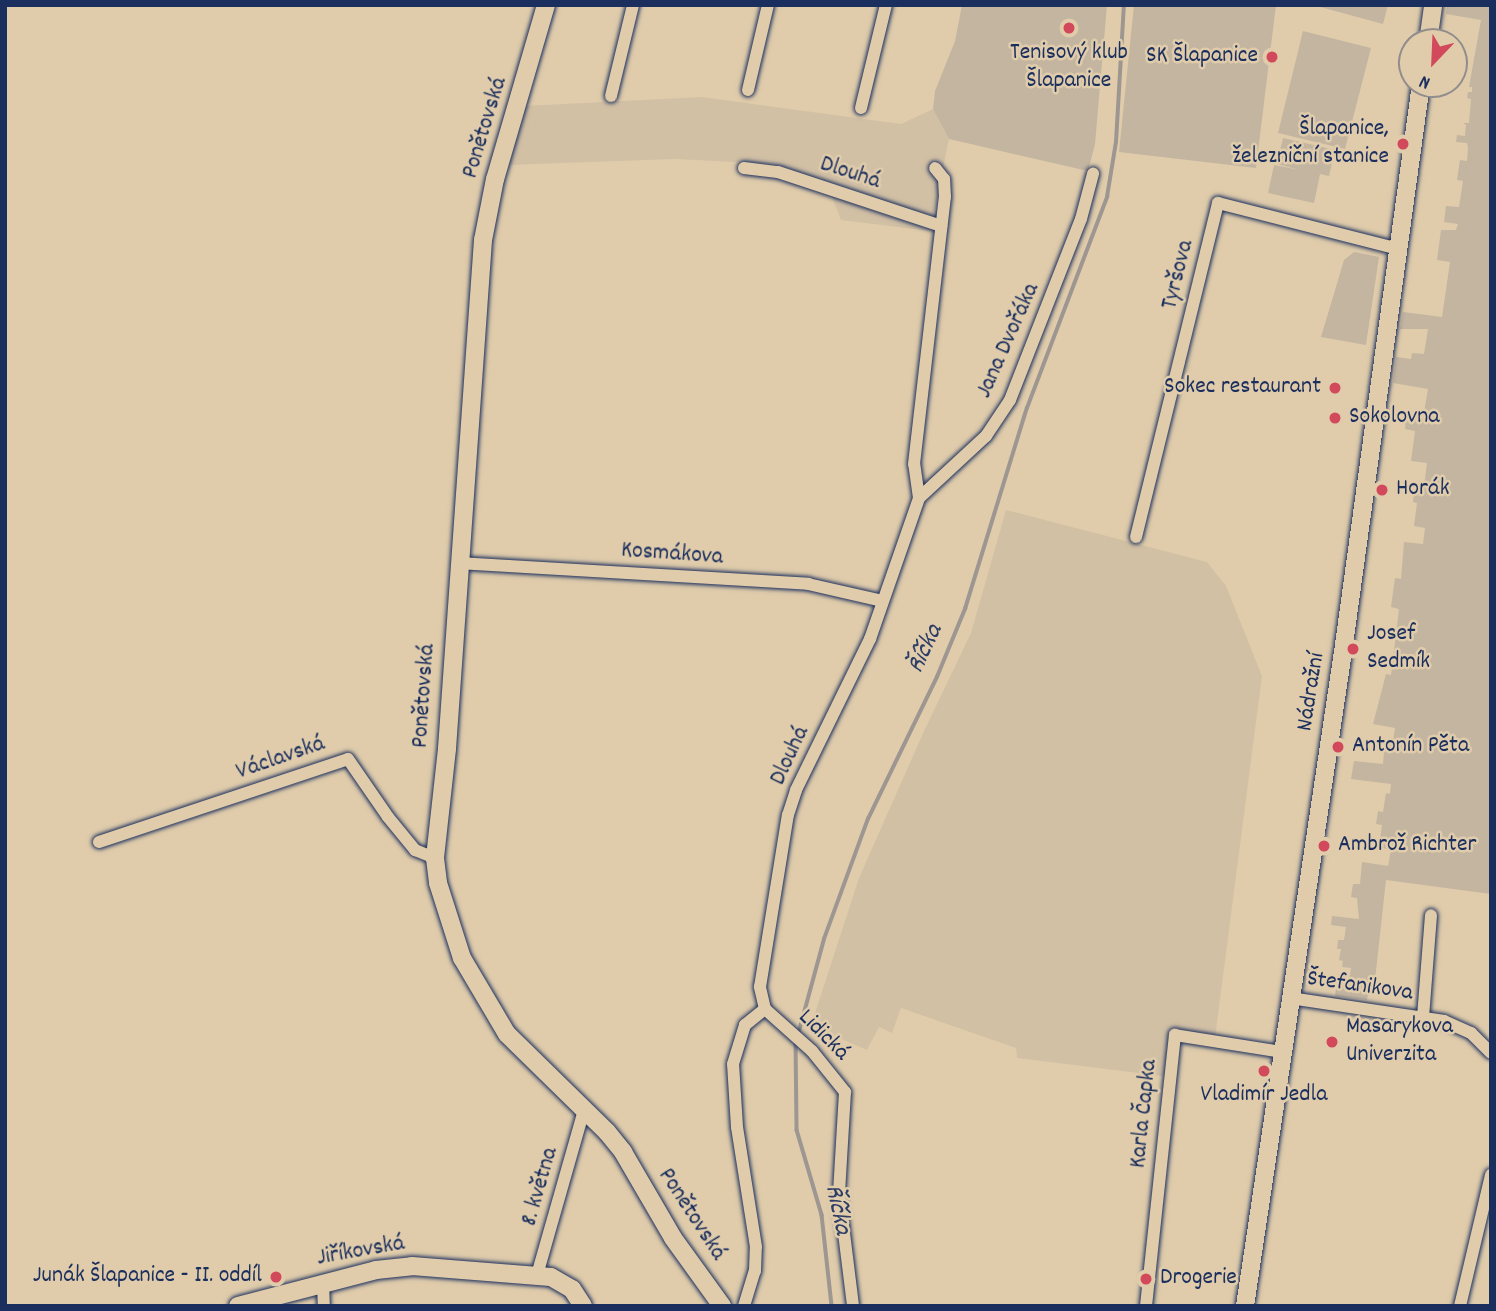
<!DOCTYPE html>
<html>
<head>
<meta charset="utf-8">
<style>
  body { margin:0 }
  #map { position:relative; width:1496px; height:1311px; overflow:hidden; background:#e0ccab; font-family:Dekko,sans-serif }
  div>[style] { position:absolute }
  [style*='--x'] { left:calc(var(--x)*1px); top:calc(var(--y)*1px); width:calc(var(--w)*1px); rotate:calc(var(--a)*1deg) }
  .built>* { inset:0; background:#d2c0a5 }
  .green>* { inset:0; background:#c3b5a0 }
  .stream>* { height:3.5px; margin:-1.75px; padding:0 1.75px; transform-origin:1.75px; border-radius:1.75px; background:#9d9691 }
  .roads { filter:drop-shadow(0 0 2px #1b2f5e) drop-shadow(0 0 2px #1b2f5e) }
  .street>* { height:12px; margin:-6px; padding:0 6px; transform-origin:6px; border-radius:6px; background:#e0ccab }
  .secondary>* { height:18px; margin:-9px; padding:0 9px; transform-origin:9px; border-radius:9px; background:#e0ccab }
  .dots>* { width:19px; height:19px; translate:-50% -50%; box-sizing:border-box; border:4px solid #e0ccab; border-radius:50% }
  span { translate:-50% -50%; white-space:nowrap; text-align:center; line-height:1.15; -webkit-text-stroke:5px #e0ccab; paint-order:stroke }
  .poi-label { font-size:24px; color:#1b2f5e }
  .right { translate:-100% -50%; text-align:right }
  .left { translate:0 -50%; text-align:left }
  .street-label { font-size:24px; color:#1b2f5e }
  .water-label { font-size:26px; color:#2e3e66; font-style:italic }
  .frame { position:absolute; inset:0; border:7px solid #1b2f5e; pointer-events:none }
  .north { position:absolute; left:1398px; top:28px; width:70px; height:70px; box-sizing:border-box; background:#e0ccab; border:2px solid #918d8c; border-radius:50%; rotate:203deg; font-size:19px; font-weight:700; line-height:28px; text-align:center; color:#1b2f5e }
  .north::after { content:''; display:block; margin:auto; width:24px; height:32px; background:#d1495b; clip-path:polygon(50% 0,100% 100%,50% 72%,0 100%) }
</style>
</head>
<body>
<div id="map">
  <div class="built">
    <div style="clip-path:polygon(702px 97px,901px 124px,933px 109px,949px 139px,930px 231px,841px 220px,826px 182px,774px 164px,675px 159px,507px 165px,524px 106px)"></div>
    <div style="clip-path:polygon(1006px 510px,1207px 562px,1226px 586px,1262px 676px,1214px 1046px,1173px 1039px,1171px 1077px,1017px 1058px,1016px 1048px,901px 1008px,892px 1033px,879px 1027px,867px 1050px,816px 1028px,815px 1013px,859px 878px,924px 731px,971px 633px)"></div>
  </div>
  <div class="green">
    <div style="clip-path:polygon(962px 5px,1107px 5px,1095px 144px,1088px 171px,949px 139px,933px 109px,935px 91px,955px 41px)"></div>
    <div style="clip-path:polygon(1134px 5px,1276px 5px,1256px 168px,1119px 152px)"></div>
    <div style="clip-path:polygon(1313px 5px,1388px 5px,1383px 24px)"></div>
    <div style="clip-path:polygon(1447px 5px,1490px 5px,1491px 13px,1491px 894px,1386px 880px,1374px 989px,1369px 988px,1367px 1000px,1335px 996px,1336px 989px,1327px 987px,1328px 981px,1349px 980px,1351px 968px,1342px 967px,1343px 961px,1339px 960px,1341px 949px,1337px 949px,1338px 940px,1344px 940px,1346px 927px,1331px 925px,1332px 916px,1359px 919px,1357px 898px,1351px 897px,1353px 884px,1360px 884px,1362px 862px,1388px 866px,1391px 850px,1379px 847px,1382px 825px,1376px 824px,1378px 811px,1383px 812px,1386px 793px,1390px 794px,1391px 784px,1351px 779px,1354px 761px,1383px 764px,1385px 740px,1393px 741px,1395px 728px,1373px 724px,1386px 674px,1391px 675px,1399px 609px,1391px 607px,1395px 578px,1401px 579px,1404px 542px,1423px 544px,1425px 528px,1414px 526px,1417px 503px,1413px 502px,1414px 492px,1420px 493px,1424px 486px,1427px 463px,1411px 461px,1415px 431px,1405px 429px,1406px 419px,1423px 418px,1428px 389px,1393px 383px,1396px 357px,1411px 359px,1412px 353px,1424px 354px,1428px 329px,1400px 329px,1403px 312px,1442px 317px,1450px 262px,1437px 260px,1441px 230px,1456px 230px,1458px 224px,1444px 222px,1446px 206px,1459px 207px,1463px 181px,1457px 180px,1460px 160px,1467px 161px,1468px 148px,1467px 143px,1456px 142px,1457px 135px,1465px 136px,1466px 125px,1463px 123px,1469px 123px,1471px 99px,1467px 98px,1468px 92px,1472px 92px,1472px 87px,1469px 87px,1481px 20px,1446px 14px)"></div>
    <div style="clip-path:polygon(1303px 31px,1371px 48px,1345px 149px,1278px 133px)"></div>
    <div style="clip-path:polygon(1283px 138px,1335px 150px,1329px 176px,1320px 174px,1314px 203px,1268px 193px,1274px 165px,1300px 170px,1277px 164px)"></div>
    <div style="clip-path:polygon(1354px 252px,1379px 257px,1366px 345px,1321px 337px,1344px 260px)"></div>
  </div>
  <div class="stream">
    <div style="--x:798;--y:1035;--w:99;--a:-74.8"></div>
    <div style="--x:824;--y:939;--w:128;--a:-69.9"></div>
    <div style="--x:868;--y:819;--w:158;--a:-64.1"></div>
    <div style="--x:937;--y:677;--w:74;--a:-67.6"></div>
    <div style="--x:965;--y:609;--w:210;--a:-72.9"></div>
    <div style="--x:1027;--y:408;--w:226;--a:-69.2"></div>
    <div style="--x:1107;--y:197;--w:56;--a:-80.7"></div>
    <div style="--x:1116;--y:142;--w:137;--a:-86.7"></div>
    <div style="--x:796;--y:1043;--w:87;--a:89.3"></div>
    <div style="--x:797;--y:1130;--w:89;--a:73.6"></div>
    <div style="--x:822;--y:1215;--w:92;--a:83.7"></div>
  </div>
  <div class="roads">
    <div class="street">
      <div style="--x:748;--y:90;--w:87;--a:-76.8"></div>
      <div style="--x:611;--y:96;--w:94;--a:-76.4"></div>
      <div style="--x:861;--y:108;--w:106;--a:-76.4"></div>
      <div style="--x:744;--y:168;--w:34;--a:7"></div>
      <div style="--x:778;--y:172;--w:172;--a:18.3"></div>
      <div style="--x:919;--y:498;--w:91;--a:-42.8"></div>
      <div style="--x:986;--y:436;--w:43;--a:-56.3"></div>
      <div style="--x:1010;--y:400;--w:194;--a:-68.6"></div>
      <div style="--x:1081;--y:219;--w:47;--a:-75.1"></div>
      <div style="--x:1136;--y:537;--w:344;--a:-76.2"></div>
      <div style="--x:1218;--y:203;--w:186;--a:14.3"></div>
      <div style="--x:458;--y:563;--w:351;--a:3.4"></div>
      <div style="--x:808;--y:584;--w:76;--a:12.9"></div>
      <div style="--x:99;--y:842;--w:262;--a:-18.4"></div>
      <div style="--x:348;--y:759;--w:70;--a:55.4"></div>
      <div style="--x:388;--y:817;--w:43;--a:50.7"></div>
      <div style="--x:415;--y:850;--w:22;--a:22"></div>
      <div style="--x:1290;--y:998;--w:156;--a:8.5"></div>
      <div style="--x:1444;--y:1021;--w:30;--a:24"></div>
      <div style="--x:1471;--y:1033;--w:28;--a:45"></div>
      <div style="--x:765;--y:1009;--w:23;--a:-103"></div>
      <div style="--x:760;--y:987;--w:174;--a:-80.8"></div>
      <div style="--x:788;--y:815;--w:26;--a:-72"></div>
      <div style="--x:796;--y:790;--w:168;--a:-63.9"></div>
      <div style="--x:870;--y:639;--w:149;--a:-70.8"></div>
      <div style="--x:919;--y:498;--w:34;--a:-98"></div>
      <div style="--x:914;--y:464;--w:269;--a:-83.4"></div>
      <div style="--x:945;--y:197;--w:18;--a:-93"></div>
      <div style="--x:944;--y:179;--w:14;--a:-129"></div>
      <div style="--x:765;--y:1009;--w:63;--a:41.8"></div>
      <div style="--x:812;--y:1051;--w:53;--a:51.2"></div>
      <div style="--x:845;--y:1092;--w:101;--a:93.4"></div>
      <div style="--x:839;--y:1193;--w:114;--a:82.9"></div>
      <div style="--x:1423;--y:1017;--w:102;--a:-85.5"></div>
      <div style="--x:537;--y:1275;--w:172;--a:-74.1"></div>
      <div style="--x:323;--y:1282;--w:24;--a:88"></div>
      <div style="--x:744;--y:1306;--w:37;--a:-73"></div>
      <div style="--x:755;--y:1271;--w:24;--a:-88"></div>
      <div style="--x:756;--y:1247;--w:121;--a:-99"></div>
      <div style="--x:737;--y:1127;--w:63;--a:-93.6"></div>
      <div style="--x:733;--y:1064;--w:41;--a:-72.9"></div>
      <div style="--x:745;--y:1025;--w:26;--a:-39"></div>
      <div style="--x:1146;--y:1306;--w:273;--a:-83.9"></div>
      <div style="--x:1175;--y:1035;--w:108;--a:9"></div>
      <div style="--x:1460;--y:1306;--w:135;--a:-76.7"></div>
    </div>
    <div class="secondary">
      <div style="--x:546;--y:5;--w:181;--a:106.3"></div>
      <div style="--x:495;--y:179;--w:62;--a:101.1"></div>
      <div style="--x:483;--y:240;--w:510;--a:94.05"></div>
      <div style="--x:447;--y:749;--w:110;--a:96.3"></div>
      <div style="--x:435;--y:858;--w:25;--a:83"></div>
      <div style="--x:438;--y:883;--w:79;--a:72.3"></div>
      <div style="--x:462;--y:958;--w:88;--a:59.4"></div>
      <div style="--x:507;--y:1034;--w:140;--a:44.4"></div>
      <div style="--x:607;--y:1132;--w:26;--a:51"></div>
      <div style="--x:623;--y:1152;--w:99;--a:59.8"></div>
      <div style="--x:673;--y:1238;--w:84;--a:54.2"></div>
      <div style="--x:1428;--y:42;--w:37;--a:-82"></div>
      <div style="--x:238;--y:1306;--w:143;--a:-14.6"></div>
      <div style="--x:376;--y:1270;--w:36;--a:-6"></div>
      <div style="--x:412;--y:1266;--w:139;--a:4.5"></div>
      <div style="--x:551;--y:1277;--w:24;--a:30"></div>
      <div style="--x:572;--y:1289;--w:20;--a:57"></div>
      <div style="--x:1245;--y:1306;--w:661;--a:-81.48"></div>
      <div style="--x:1343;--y:652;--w:573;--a:-82.18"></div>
    </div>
  </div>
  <div class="dots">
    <div style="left:1069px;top:28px;background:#d1495b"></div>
    <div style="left:1272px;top:57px;background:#d1495b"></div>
    <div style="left:1403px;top:144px;background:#d1495b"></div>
    <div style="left:1335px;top:388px;background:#d1495b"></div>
    <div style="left:1335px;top:418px;background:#d1495b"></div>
    <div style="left:1382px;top:490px;background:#d1495b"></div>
    <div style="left:1353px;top:649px;background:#d1495b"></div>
    <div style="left:1338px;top:747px;background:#d1495b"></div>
    <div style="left:1324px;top:846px;background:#d1495b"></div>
    <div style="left:1332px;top:1042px;background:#d1495b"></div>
    <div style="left:1264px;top:1071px;background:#d1495b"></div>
    <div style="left:276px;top:1277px;background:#d1495b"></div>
    <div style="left:1146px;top:1279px;background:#d1495b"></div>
  </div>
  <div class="poi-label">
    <span style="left:1069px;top:68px">Tenisový klub<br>Šlapanice</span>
    <span class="right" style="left:1258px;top:57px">SK Šlapanice</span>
    <span class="right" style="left:1389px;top:144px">Šlapanice,<br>železniční stanice</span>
    <span class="right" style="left:1321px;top:388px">Sokec restaurant</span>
    <span class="left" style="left:1349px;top:418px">Sokolovna</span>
    <span class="left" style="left:1396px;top:490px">Horák</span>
    <span class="left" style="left:1367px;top:649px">Josef<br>Sedmík</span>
    <span class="left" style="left:1352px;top:747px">Antonín Pěta</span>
    <span class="left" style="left:1338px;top:846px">Ambrož Richter</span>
    <span class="left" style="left:1346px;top:1042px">Masarykova<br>Univerzita</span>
    <span style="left:1264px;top:1096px">Vladimír Jedla</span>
    <span class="right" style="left:262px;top:1277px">Junák Šlapanice - II. oddíl</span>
    <span class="left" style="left:1160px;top:1279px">Drogerie</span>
  </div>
  <div class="street-label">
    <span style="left:486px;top:128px;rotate:-73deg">Ponětovská</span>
    <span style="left:850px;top:174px;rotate:18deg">Dlouhá</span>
    <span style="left:1179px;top:275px;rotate:-76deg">Tyršova</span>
    <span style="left:1009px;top:341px;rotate:-66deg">Jana Dvořáka</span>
    <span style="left:672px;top:555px;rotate:4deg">Kosmákova</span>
    <span style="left:1312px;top:692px;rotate:-81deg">Nádražní</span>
    <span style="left:425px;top:696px;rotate:-86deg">Ponětovská</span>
    <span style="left:791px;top:756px;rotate:-65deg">Dlouhá</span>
    <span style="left:281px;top:759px;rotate:-19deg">Václavská</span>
    <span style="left:1360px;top:987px;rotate:8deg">Štefanikova</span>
    <span style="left:823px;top:1036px;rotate:45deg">Lidická</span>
    <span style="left:1145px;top:1114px;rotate:-84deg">Karla Čapka</span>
    <span style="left:541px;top:1187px;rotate:-74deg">8. května</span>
    <span style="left:691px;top:1215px;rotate:57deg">Ponětovská</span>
    <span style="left:361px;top:1252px;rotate:-10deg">Jiříkovská</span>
  </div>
  <div class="water-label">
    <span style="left:926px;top:649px;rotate:-65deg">Říčka</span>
    <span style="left:837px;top:1210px;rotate:78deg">Říčka</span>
  </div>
  <div class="frame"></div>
  <div class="north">N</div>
</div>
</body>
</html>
